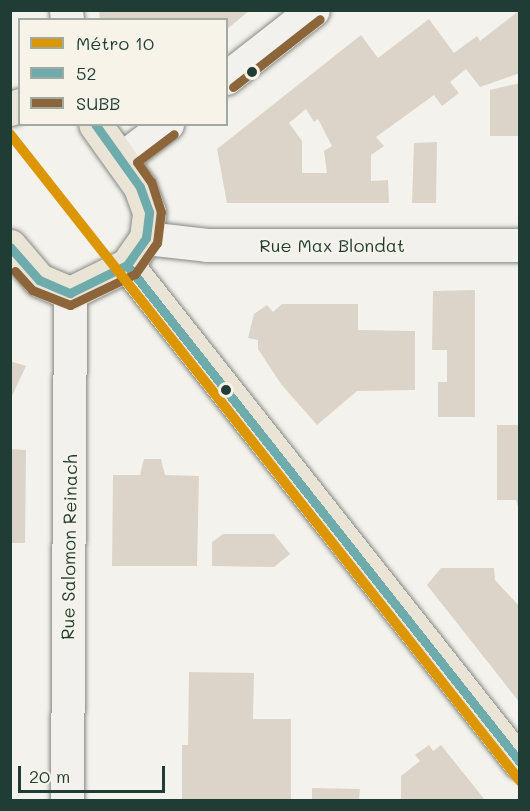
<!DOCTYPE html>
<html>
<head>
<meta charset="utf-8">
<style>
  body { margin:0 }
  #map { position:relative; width:530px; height:811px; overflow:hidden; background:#f4f2ec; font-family:Mali,sans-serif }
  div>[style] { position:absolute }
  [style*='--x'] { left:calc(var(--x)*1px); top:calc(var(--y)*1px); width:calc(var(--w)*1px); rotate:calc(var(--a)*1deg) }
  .building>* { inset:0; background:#dcd4c9 }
  .roads { filter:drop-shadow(0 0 2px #848985) drop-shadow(0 0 2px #848985) }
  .minor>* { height:33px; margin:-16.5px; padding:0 16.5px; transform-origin:16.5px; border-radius:16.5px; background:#f2f1ed }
  .major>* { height:33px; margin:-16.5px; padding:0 16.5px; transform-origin:16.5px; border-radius:16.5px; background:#e9e4d6 }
  .bus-1>* { height:9px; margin:-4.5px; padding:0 4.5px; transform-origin:4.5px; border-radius:4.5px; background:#6dabac }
  .bus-2>* { height:9px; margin:-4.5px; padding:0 4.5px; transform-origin:4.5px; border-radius:4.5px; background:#8d653a }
  .metro-1>* { height:10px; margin:-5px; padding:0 5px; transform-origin:5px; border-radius:5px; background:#dc9600 }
  .dots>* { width:16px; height:16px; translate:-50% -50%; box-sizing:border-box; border:3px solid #f7f3e8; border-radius:50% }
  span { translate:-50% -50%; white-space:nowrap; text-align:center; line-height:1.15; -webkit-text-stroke:4.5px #f7f3e8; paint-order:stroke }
  .street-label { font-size:18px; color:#1f3d34 }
  .frame { position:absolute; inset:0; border:12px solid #1f3d34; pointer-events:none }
  .legend { position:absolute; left:18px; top:18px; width:210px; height:108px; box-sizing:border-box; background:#f7f3e8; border:2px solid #a1aaa0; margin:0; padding:8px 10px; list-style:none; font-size:18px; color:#1f3d34 }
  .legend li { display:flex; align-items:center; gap:12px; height:30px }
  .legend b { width:30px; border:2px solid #a1aaa0 }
  .scale { position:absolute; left:18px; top:766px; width:147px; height:27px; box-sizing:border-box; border:3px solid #1f3d34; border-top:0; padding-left:8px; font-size:18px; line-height:21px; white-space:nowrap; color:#1f3d34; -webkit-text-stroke:4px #f7f3e8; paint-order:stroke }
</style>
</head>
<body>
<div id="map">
  <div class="building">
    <div style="clip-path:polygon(99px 10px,250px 10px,226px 30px,226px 20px,100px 20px)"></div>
    <div style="clip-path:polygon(evenodd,520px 10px,520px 73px,480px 87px,466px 69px,450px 82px,459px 93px,442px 106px,434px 95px,376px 137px,384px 146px,371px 155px,371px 181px,388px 180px,389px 203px,227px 203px,217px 149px,361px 35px,378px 58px,429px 19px,454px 53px,477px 36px,480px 41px,520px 10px,306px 109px,314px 122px,318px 119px,332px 146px,324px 151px,327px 173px,302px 173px,302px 141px,289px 123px,306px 109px)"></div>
    <div style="clip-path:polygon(520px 83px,520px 136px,490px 136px,490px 90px)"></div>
    <div style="clip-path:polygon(437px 142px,436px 203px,412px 203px,414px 143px)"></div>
    <div style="clip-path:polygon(475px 290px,475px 417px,438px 417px,438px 382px,447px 382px,447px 350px,432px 350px,433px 291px)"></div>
    <div style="clip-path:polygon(282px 304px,358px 304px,358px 330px,415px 331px,415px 390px,357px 391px,317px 425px,281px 384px,258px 349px,258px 340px,248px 338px,254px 314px,267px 305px,273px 312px)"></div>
    <div style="clip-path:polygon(10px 361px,26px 366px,10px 400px)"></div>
    <div style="clip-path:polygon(497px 425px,520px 425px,520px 513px,516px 500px,497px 500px)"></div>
    <div style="clip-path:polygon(10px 449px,26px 450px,25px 543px,10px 543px)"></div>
    <div style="clip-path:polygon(144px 459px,161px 459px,165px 475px,199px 476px,197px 566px,112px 566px,113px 475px,140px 475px)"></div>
    <div style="clip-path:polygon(223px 534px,274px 534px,290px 554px,274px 567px,212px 566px,212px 542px)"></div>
    <div style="clip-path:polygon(441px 568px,494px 568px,495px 580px,520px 607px,520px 703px,427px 585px)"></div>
    <div style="clip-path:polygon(189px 672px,254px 673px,253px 719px,291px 719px,291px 800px,182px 800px,182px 745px,188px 745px)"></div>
    <div style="clip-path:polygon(429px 745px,433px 751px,441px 745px,485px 800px,401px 800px,401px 776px,420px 761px,415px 755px)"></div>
    <div style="clip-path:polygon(312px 788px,360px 789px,359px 800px,312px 800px)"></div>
  </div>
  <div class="roads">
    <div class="minor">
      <div style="--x:66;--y:10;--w:10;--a:84"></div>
      <div style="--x:226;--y:78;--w:110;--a:-38"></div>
      <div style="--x:121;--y:159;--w:58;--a:-37.3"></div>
      <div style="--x:146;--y:238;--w:61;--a:6.5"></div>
      <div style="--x:207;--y:245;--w:313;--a:0"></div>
      <div style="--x:67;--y:800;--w:507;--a:-89.66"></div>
    </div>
    <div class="major">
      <div style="--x:10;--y:109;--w:11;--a:-22"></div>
      <div style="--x:10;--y:246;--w:45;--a:49.5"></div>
      <div style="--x:39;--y:280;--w:34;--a:23"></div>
      <div style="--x:70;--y:293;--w:64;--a:-26.2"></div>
      <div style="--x:127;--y:265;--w:33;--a:-55"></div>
      <div style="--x:146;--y:238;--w:26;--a:-83"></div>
      <div style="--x:149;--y:212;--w:27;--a:-110"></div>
      <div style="--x:140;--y:187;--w:77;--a:-125.5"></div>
      <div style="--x:127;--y:265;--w:634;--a:51.72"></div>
    </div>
  </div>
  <div class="bus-1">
    <div style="--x:10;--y:247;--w:44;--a:48.7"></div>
    <div style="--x:39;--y:280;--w:34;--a:23"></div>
    <div style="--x:70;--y:293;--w:64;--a:-26.2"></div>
    <div style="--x:127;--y:265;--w:33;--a:-55"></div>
    <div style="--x:146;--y:238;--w:26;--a:-83"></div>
    <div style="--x:149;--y:212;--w:27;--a:-110"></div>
    <div style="--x:140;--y:187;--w:77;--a:-125.5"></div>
    <div style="--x:127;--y:265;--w:634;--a:51.67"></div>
  </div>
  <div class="bus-2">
    <div style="--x:233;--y:87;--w:110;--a:-38"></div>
    <div style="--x:15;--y:271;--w:25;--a:48"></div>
    <div style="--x:32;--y:290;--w:41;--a:21.5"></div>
    <div style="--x:70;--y:305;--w:72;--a:-25.5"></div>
    <div style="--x:135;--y:274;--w:38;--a:-55"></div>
    <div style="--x:157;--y:243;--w:31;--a:-83"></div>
    <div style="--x:161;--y:212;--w:32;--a:-108"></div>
    <div style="--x:151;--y:182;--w:24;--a:-125"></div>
    <div style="--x:137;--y:162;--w:46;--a:-37.1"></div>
  </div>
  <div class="metro-1">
    <div style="--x:10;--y:134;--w:824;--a:51.75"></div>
  </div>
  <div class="dots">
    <div style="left:252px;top:72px;background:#1f3d34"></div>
    <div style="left:226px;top:390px;background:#1f3d34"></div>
  </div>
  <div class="street-label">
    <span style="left:332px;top:245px">Rue Max Blondat</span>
    <span style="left:69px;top:547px;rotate:-89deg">Rue Salomon Reinach</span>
  </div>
  <div class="frame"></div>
  <ul class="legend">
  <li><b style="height:8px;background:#dc9600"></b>Métro 10</li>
  <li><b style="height:8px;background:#6dabac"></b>52</li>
  <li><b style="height:8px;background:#8d653a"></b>SUBB</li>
  </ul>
  <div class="scale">20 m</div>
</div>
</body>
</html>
